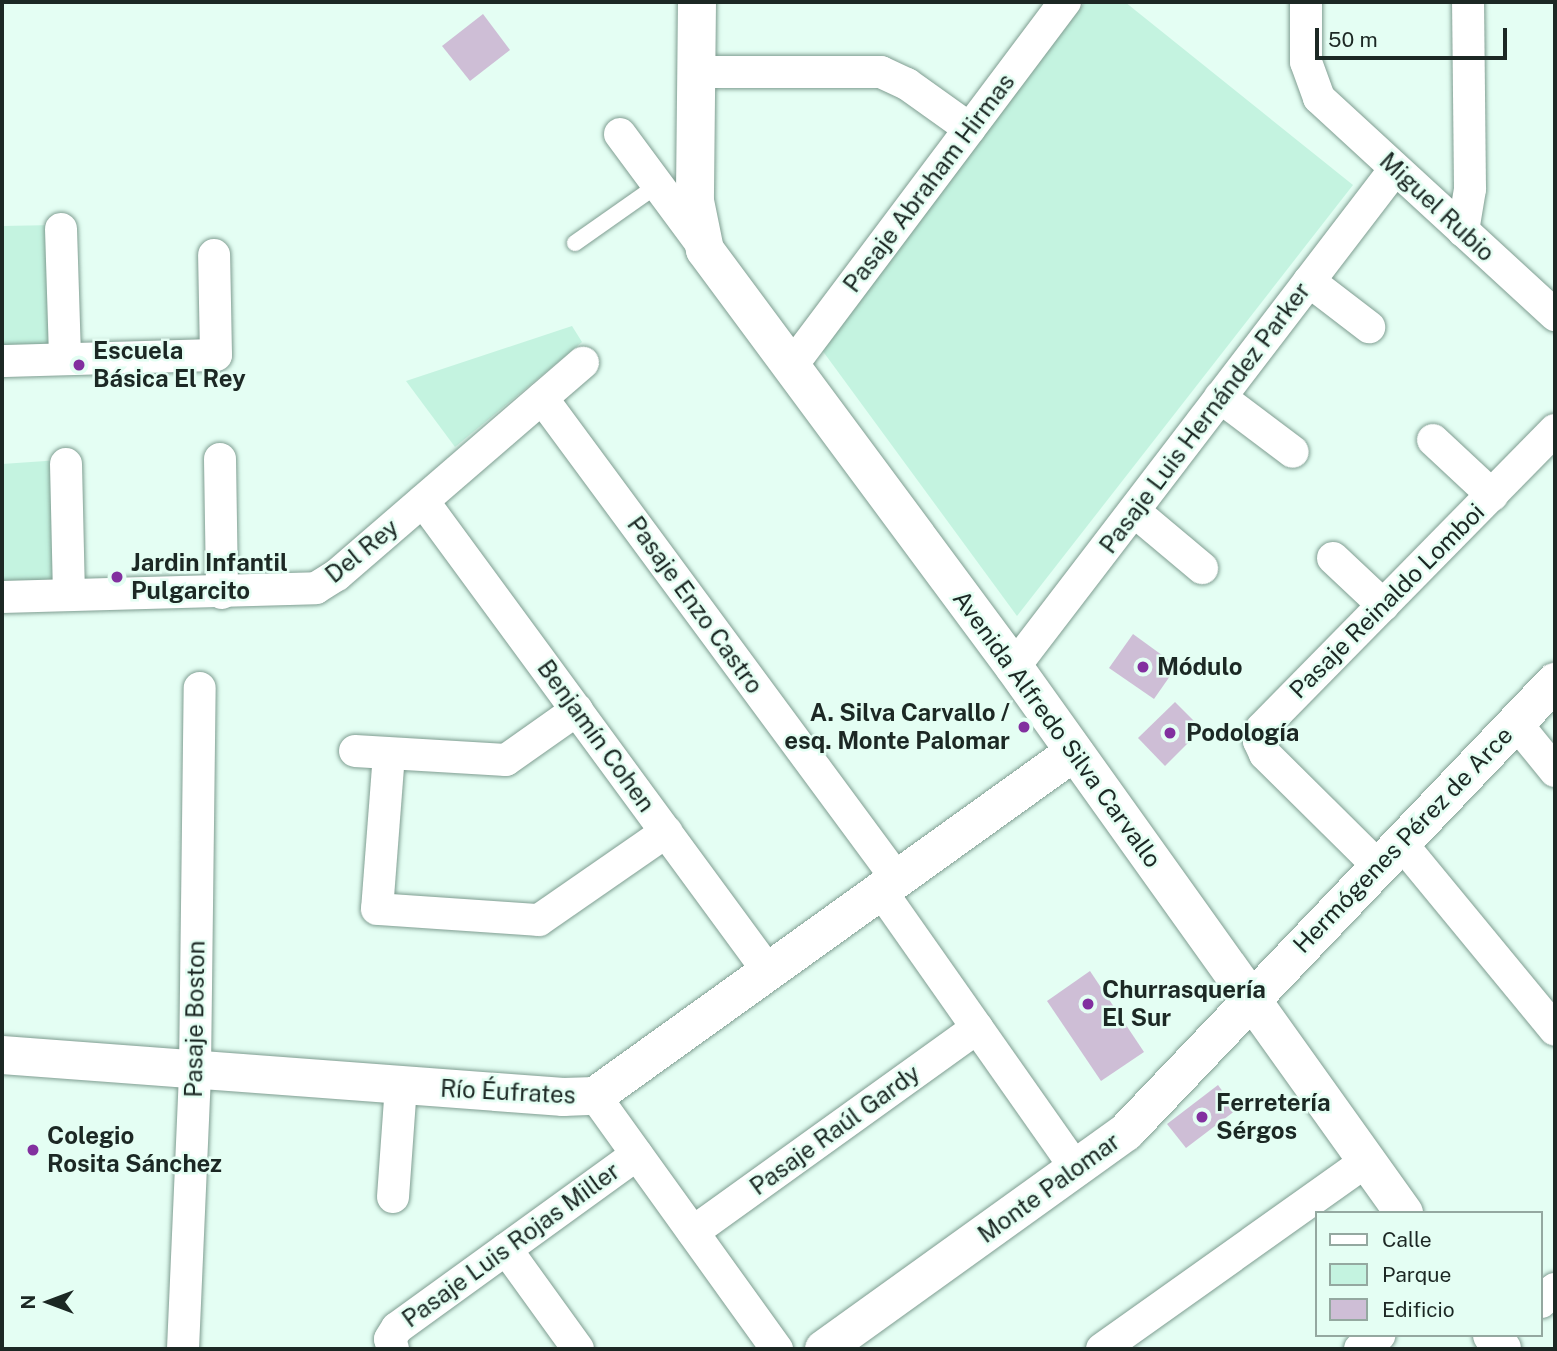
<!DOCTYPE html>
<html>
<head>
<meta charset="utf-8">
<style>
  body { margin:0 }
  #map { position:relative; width:1557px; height:1351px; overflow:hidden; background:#e4fef3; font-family:"Public Sans",sans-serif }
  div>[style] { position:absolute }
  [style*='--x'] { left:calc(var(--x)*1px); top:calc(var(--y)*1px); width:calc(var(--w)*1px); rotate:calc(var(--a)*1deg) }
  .green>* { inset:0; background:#c4f3e0 }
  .building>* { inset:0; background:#cebed6 }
  .roads { filter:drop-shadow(0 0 2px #7f9d91) drop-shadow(0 0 2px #7f9d91) }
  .service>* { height:16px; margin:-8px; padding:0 8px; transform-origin:8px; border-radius:8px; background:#fff }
  .minor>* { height:32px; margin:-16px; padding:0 16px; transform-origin:16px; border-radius:16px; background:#fff }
  .tertiary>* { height:38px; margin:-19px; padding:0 19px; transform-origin:19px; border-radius:19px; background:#fff }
  .dots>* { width:19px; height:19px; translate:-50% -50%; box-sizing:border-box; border:4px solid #e4fef3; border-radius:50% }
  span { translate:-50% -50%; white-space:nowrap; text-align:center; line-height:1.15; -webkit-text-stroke:5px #e4fef3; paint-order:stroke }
  .street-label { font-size:24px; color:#1c2824 }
  .poi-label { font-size:24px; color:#1c2824; font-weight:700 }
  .left { translate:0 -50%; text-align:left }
  .right { translate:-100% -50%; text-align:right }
  .frame { position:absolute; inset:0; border:4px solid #1c2824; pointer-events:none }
  .legend { position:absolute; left:1315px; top:1211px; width:228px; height:126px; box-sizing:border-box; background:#e4fef3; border:2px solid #94a8a0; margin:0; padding:9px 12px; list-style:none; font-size:21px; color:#1c2824 }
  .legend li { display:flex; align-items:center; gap:14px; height:35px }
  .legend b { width:35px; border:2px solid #94a8a0 }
  .north { position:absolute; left:14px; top:1267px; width:70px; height:70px; -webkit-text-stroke:5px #e4fef3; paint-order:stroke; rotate:270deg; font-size:19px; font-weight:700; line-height:28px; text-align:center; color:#1c2824 }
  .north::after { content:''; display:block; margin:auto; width:24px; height:32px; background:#1c2824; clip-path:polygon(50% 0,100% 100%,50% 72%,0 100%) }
  .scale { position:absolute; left:1315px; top:28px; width:192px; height:32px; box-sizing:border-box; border:4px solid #1c2824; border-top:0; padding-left:9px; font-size:21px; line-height:24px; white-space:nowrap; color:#1c2824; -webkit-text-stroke:5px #e4fef3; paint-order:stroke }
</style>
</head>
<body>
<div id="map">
  <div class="green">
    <div style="clip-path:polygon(1085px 2px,1125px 2px,1353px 185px,1017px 616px,822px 350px)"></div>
    <div style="clip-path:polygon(56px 225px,61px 354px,2px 354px,2px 226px)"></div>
    <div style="clip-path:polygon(572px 326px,582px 342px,455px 447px,406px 381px)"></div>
    <div style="clip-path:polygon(60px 460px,58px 581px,2px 581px,2px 464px)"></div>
  </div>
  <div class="building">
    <div style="clip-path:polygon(483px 14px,510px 50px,470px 81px,442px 46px)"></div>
    <div style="clip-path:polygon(1133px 634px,1177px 666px,1154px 699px,1109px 668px)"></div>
    <div style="clip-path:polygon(1175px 702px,1202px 729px,1165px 766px,1138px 738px)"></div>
    <div style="clip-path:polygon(1090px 971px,1144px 1052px,1101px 1081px,1047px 1001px)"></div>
    <div style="clip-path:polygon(1218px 1085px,1236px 1110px,1186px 1148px,1167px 1124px)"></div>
  </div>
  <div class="roads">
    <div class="service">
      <div style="--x:575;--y:243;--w:99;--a:-35.1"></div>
    </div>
    <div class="minor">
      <div style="--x:1306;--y:2;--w:60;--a:90"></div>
      <div style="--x:1306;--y:62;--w:38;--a:70"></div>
      <div style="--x:1319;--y:98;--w:321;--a:42.6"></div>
      <div style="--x:696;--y:72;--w:185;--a:0"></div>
      <div style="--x:881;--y:72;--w:29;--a:25"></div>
      <div style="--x:907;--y:84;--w:77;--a:35.5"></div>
      <div style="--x:620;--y:134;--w:143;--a:53.5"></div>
      <div style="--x:61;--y:229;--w:130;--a:88.2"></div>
      <div style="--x:1463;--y:231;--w:43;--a:-80.5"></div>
      <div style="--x:1470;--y:189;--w:187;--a:-90.6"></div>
      <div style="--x:1309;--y:281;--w:76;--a:37.5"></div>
      <div style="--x:2;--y:361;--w:214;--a:-1.6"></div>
      <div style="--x:216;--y:355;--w:100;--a:-91.1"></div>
      <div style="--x:793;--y:364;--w:453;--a:-53.1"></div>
      <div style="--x:1220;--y:397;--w:91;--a:37"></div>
      <div style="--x:542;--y:398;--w:598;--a:53.57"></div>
      <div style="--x:1433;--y:440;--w:81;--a:43"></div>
      <div style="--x:220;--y:459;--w:134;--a:89.1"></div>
      <div style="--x:66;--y:464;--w:131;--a:88.7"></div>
      <div style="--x:423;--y:501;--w:583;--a:53.72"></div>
      <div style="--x:1134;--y:511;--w:89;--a:40"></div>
      <div style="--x:1333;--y:558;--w:69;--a:43.2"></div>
      <div style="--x:2;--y:597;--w:314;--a:-1.6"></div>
      <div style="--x:316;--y:588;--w:25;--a:-32"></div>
      <div style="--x:337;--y:575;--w:325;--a:-40.8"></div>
      <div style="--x:1014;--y:667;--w:627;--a:-52.58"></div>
      <div style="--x:1516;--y:723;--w:62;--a:50.9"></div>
      <div style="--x:355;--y:751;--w:151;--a:3.4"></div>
      <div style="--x:506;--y:760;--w:87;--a:-35.2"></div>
      <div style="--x:389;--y:754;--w:155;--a:94.4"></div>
      <div style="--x:377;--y:909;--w:162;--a:3.9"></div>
      <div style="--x:539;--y:920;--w:155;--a:-34.7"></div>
      <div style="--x:1401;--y:843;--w:242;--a:50.5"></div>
      <div style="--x:1378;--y:866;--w:159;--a:-135.3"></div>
      <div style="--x:1265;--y:754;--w:14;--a:-115"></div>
      <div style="--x:1259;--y:741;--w:13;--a:-77"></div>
      <div style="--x:1262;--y:728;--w:418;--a:-45.5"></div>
      <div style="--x:881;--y:891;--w:341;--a:54.9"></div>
      <div style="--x:595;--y:1096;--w:312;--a:54.3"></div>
      <div style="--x:393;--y:1197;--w:112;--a:-85.9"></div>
      <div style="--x:693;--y:1232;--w:350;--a:-35.7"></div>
      <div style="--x:506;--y:1249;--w:123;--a:54.2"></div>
      <div style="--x:1541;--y:1302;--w:19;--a:-43"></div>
      <div style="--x:183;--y:1349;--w:279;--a:-87.5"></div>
      <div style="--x:195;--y:1070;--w:382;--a:-89.3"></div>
      <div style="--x:393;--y:1349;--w:10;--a:-107"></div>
      <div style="--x:390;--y:1339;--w:13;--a:-58"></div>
      <div style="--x:397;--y:1328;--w:296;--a:-35.9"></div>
      <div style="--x:1102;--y:1349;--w:325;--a:-35.4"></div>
      <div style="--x:1360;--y:1349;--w:24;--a:-36"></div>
    </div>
    <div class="tertiary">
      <div style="--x:697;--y:2;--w:199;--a:90.6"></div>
      <div style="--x:695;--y:201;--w:50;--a:78.5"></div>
      <div style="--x:705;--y:250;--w:519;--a:53.46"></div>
      <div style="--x:1014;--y:667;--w:671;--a:54.46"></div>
      <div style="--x:2;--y:1055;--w:563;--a:4.28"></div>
      <div style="--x:563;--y:1097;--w:32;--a:-2"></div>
      <div style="--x:595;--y:1096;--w:590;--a:-35.68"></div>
      <div style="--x:1492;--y:1335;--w:17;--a:54"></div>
      <div style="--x:824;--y:1349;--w:372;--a:-35.7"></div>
      <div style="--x:1126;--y:1132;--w:622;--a:-46.37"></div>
    </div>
  </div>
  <div class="dots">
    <div style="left:79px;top:365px;background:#82309f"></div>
    <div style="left:117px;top:577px;background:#82309f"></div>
    <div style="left:1143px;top:667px;background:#82309f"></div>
    <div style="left:1024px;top:727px;background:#82309f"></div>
    <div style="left:1170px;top:733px;background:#82309f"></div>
    <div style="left:1088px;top:1004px;background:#82309f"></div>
    <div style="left:1202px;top:1117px;background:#82309f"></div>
    <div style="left:33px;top:1150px;background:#82309f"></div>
  </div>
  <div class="street-label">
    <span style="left:929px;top:183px;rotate:-53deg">Pasaje Abraham Hirmas</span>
    <span style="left:1437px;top:207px;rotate:43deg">Miguel Rubio</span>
    <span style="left:1205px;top:418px;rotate:-53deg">Pasaje Luis Hernández Parker</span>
    <span style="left:362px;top:551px;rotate:-39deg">Del Rey</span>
    <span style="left:1387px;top:601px;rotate:-45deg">Pasaje Reinaldo Lomboi</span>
    <span style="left:695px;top:605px;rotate:54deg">Pasaje Enzo Castro</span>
    <span style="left:1057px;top:729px;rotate:54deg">Avenida Alfredo Silva Carvallo</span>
    <span style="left:596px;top:736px;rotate:54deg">Benjamín Cohen</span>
    <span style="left:1403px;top:840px;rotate:-46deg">Hermógenes Pérez de Arce</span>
    <span style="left:195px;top:1019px;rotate:-89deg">Pasaje Boston</span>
    <span style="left:508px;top:1092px;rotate:3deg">Río Éufrates</span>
    <span style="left:835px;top:1130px;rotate:-36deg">Pasaje Raúl Gardy</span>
    <span style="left:1049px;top:1188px;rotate:-36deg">Monte Palomar</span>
    <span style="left:511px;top:1245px;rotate:-36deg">Pasaje Luis Rojas Miller</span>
  </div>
  <div class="poi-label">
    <span class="left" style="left:93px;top:365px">Escuela<br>Básica El Rey</span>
    <span class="left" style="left:131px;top:577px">Jardin Infantil<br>Pulgarcito</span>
    <span class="left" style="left:1157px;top:667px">Módulo</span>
    <span class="right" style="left:1010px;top:727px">A. Silva Carvallo /<br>esq. Monte Palomar</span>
    <span class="left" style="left:1186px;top:733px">Podología</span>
    <span class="left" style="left:1102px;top:1004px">Churrasquería<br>El Sur</span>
    <span class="left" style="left:1216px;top:1117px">Ferretería<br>Sérgos</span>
    <span class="left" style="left:47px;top:1150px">Colegio<br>Rosita Sánchez</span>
  </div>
  <div class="frame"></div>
  <ul class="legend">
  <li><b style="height:9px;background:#fff"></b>Calle</li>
  <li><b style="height:19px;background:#c4f3e0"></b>Parque</li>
  <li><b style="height:19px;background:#cebed6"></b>Edificio</li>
  </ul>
  <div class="north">N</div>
  <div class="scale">50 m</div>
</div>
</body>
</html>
